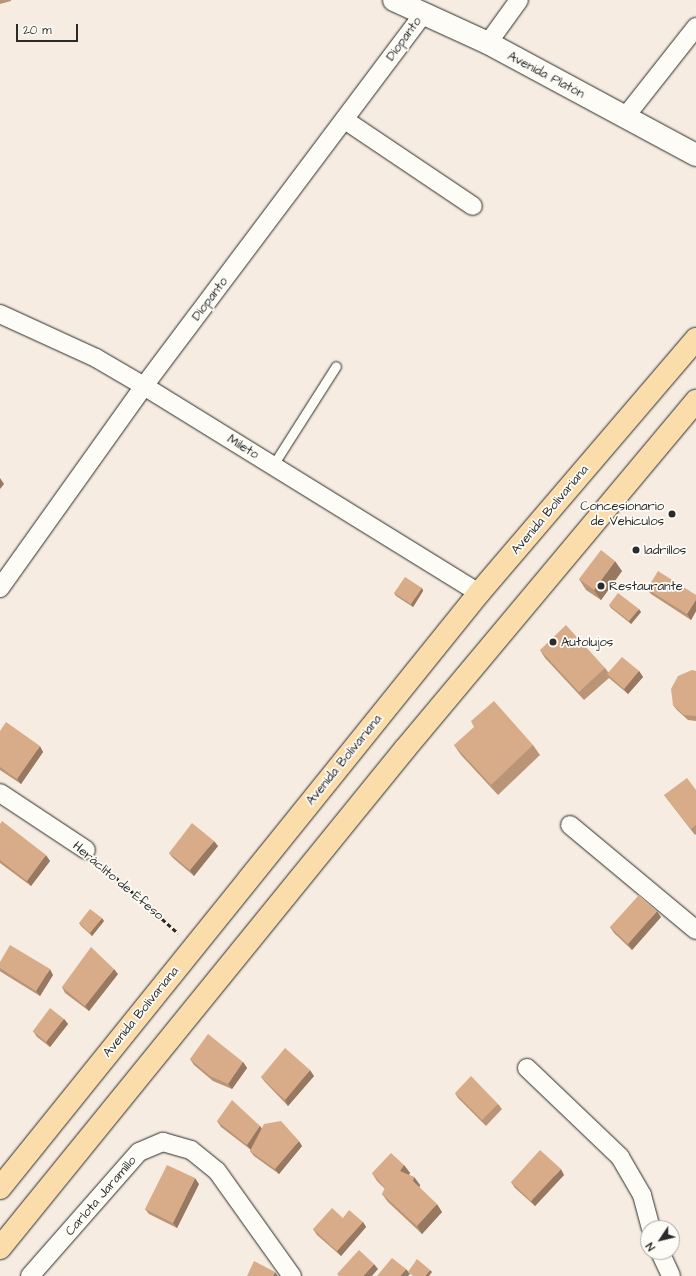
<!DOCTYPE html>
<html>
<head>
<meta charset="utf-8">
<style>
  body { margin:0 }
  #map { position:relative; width:696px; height:1276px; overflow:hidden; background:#f6ece1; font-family:"Architects Daughter",sans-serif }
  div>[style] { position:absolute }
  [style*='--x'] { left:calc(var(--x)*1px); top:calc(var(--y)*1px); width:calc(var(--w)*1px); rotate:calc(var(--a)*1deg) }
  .path>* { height:2.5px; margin-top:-1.25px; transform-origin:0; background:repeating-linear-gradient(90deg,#2b2b2b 0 4px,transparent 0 7px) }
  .roads { filter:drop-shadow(0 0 1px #2b2b2b) drop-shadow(0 0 1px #2b2b2b) }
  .lane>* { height:9px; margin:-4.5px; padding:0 4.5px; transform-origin:4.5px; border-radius:4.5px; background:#fdfcf7 }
  .street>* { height:18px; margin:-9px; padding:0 9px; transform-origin:9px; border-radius:9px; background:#fdfcf7 }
  .secondary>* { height:22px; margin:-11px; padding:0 11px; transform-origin:11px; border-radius:11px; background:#fdfcf7 }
  .highway>* { height:22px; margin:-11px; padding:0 11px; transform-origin:11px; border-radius:11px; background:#fbddab }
  .wall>* { inset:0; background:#ba9476 }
  .shaded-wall>* { inset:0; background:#977860 }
  .building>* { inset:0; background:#d8ac89 }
  .dots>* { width:11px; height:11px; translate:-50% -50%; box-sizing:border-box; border:2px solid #fdfcf7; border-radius:50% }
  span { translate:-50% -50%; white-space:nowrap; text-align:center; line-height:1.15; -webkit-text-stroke:3.5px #fdfcf7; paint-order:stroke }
  .street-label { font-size:13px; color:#2b2b2b }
  .poi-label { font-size:13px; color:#2b2b2b }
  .right { translate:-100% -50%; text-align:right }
  .left { translate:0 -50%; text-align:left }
  .north { position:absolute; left:640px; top:1220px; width:40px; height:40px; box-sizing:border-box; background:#fdfcf7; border:1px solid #a9a8a5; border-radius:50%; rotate:235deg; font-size:11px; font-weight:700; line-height:16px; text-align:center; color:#2b2b2b }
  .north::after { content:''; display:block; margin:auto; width:14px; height:18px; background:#2b2b2b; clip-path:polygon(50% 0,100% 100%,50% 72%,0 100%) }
  .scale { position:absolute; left:16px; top:24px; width:62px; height:18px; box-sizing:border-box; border:2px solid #2b2b2b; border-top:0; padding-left:5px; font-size:12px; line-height:14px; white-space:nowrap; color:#2b2b2b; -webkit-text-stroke:3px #fdfcf7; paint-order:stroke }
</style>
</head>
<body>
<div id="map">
  <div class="path">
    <div style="--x:100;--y:863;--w:105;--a:41.9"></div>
  </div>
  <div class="roads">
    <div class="lane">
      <div style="--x:273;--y:465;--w:117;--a:-57.5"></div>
    </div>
    <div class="street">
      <div style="--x:488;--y:43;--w:53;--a:-54.2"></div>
      <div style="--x:625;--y:117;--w:115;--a:-51.7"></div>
      <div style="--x:345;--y:120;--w:154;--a:33.9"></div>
      <div style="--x:0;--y:314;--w:106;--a:24.6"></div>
      <div style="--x:96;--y:358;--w:56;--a:30.3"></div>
      <div style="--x:144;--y:386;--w:394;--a:31.7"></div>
      <div style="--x:0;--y:588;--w:248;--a:-54.5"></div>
      <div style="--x:144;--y:386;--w:466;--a:-53.1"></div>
      <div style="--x:0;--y:793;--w:103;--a:33.5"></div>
      <div style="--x:570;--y:825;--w:164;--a:39.8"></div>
      <div style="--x:527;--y:1068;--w:129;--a:43.7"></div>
      <div style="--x:620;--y:1157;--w:44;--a:59.9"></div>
      <div style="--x:642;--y:1195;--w:34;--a:75"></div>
      <div style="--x:660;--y:1252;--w:26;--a:65"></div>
      <div style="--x:30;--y:1276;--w:165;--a:-48.7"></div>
      <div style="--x:139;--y:1152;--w:26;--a:-23"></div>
      <div style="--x:163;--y:1142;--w:29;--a:16"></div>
      <div style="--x:191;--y:1150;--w:33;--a:39"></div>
      <div style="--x:217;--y:1171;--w:129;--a:54.5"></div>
    </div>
    <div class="secondary">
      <div style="--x:394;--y:0;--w:103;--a:24.6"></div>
      <div style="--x:488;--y:43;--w:236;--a:28.3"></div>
    </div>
    <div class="highway">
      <div style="--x:0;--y:1188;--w:764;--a:-51.16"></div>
      <div style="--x:479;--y:593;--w:334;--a:-49.5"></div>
      <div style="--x:0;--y:1248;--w:643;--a:-50.94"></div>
      <div style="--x:405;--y:749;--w:454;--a:-50.1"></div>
    </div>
  </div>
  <div class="wall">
    <div style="clip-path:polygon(0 0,11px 0,11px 1px,0 4px)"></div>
    <div style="clip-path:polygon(622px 571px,601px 600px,586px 590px,579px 579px)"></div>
    <div style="clip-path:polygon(422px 588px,423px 591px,413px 607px,396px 596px,394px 593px)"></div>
    <div style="clip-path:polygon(647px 589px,696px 595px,696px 611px,691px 620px,651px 594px)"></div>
    <div style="clip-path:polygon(609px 605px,641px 612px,631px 624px,611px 608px)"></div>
    <div style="clip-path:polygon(540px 650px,605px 668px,608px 672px,639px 671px,643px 677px,628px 694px,609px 678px,584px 700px,545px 658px)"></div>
    <div style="clip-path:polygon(696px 671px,696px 721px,688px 720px,677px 710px,673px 705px)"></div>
    <div style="clip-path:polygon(0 731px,43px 752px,21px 784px,0 770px)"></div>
    <div style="clip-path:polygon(454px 745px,533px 745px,540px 755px,498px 795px,461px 755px)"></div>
    <div style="clip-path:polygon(696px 790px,696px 834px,695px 835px,664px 795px)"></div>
    <div style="clip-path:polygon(0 824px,50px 861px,31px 886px,0 863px)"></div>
    <div style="clip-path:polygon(218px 846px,194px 876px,173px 858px,169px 853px)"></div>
    <div style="clip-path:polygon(661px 917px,632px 950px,614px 933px,610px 927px)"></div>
    <div style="clip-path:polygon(104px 921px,92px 936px,81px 926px,79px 923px)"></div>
    <div style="clip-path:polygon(0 962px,53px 975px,40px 996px,1px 972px,0 971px)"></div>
    <div style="clip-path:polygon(118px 974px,89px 1011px,65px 993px,62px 987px)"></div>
    <div style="clip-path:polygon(64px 1019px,68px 1024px,50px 1047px,37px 1037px,33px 1031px)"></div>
    <div style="clip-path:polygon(190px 1059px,243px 1062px,247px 1068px,232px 1089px,213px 1081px,194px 1065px)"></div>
    <div style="clip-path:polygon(314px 1076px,288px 1106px,265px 1082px,261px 1077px)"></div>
    <div style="clip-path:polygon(455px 1093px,498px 1104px,502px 1109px,486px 1126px,458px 1098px)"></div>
    <div style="clip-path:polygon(217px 1121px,260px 1126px,262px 1129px,302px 1146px,279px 1174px,254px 1156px,250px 1151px,251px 1150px,221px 1127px)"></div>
    <div style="clip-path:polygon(404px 1165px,410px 1173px,409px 1175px,414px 1177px,420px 1185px,419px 1187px,442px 1212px,422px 1234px,388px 1202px,382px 1194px,385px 1189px,377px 1181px,372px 1173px)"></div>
    <div style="clip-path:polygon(564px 1175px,535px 1206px,515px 1188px,511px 1182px)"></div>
    <div style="clip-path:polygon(199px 1184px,177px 1228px,149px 1214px,145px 1209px)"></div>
    <div style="clip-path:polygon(343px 1218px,363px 1222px,366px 1227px,341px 1256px,317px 1235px,313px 1229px)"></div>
  </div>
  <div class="shaded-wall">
    <div style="clip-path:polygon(0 478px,4px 484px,0 489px)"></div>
    <div style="clip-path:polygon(615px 561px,622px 571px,601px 600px,594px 590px)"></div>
    <div style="clip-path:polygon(422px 588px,423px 591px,413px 607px,411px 604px)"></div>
    <div style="clip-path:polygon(696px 600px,696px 611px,691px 620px,687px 614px)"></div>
    <div style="clip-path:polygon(639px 609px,641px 612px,631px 624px,629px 621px)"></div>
    <div style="clip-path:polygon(639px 671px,643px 677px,628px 694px,624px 689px)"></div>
    <div style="clip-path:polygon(40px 746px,43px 752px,21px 784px,17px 779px)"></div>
    <div style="clip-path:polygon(214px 841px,218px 846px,194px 876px,190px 870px)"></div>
    <div style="clip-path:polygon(46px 855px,50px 861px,31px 886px,27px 881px)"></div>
    <div style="clip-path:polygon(657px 911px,661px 917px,632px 950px,628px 944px)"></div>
    <div style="clip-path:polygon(102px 918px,104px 921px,92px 936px,90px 933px)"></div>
    <div style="clip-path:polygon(50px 969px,53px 975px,40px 996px,36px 991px)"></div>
    <div style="clip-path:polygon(114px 969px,118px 974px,89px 1011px,85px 1006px)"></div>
    <div style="clip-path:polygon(64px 1019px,68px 1024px,50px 1047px,46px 1042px)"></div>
    <div style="clip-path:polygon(243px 1062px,247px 1068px,232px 1089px,228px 1084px)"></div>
    <div style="clip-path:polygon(310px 1070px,314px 1076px,288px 1106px,285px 1100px)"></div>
    <div style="clip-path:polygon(260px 1126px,263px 1131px,251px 1150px,247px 1145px)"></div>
    <div style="clip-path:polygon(299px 1141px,302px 1146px,279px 1174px,275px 1169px)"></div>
    <div style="clip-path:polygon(404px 1165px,410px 1173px,405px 1179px,400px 1171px)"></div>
    <div style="clip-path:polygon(561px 1169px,564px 1175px,535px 1206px,531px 1201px)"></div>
    <div style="clip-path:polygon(414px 1177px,420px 1185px,419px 1189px,413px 1181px)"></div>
    <div style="clip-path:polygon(195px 1178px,199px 1184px,177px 1228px,173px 1223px)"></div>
    <div style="clip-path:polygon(437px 1204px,442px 1212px,422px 1234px,417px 1226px)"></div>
    <div style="clip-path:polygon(363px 1222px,366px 1227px,341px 1256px,337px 1251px)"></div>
    <div style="clip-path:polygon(374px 1264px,378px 1269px,372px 1276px,363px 1276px)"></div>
    <div style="clip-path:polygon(406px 1269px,410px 1274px,408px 1276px,400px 1276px)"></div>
    <div style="clip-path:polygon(430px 1270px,432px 1272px,429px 1276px,425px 1276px)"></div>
    <div style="clip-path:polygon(275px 1272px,278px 1276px,273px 1276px)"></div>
  </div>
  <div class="building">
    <div style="clip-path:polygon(601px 550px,615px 561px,594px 590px,579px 579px)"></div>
    <div style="clip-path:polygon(658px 571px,696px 595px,696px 600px,687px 614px,647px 589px)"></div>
    <div style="clip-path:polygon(405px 577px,422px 588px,411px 604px,394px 593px)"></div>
    <div style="clip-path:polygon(618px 593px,639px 609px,629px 621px,609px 605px)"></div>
    <div style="clip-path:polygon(566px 625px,605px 668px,579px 692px,540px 650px)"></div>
    <div style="clip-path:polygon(622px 657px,639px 671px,624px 689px,607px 674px)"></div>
    <div style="clip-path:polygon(692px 670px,696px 671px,696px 716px,684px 715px,673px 705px,671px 689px,678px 676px)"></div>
    <div style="clip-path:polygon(494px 701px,533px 745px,491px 785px,454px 745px,474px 727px,471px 721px)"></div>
    <div style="clip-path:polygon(6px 722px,40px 746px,17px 779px,0 767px,0 731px)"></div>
    <div style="clip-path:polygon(687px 778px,696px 790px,696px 825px,691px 829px,664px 795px)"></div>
    <div style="clip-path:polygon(2px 821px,46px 855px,27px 881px,0 860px,0 824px)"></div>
    <div style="clip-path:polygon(192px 823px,214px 841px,190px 870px,169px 853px)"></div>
    <div style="clip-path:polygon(639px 895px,657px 911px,628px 944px,610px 927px)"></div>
    <div style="clip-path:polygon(90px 909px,102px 918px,90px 933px,79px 923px)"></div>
    <div style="clip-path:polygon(10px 945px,50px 969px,36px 991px,0 968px,0 962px)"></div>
    <div style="clip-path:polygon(91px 947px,114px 969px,85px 1006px,62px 987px)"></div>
    <div style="clip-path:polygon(50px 1008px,64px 1019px,46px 1042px,33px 1031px)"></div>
    <div style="clip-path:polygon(208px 1034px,243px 1062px,228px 1084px,210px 1076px,190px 1059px)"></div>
    <div style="clip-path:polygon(285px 1048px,310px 1070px,285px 1100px,261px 1077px)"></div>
    <div style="clip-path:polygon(471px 1076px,498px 1104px,482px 1120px,455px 1093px)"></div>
    <div style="clip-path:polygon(232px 1100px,260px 1126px,247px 1145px,217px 1121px)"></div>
    <div style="clip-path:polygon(281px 1121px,299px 1141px,275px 1169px,250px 1151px,264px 1124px)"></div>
    <div style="clip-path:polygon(540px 1150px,561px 1169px,531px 1201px,511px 1182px)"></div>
    <div style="clip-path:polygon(391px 1153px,404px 1165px,400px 1171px,414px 1177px,413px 1181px,437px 1204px,417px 1226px,382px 1194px,385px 1188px,372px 1173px)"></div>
    <div style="clip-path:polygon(167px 1165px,195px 1178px,173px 1223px,145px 1209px)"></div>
    <div style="clip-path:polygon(332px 1208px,343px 1218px,349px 1210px,363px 1222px,337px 1251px,313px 1229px)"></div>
    <div style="clip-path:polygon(359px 1250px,374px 1264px,363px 1276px,339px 1276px,337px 1274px)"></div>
    <div style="clip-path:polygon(392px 1258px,406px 1269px,400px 1276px,377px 1276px)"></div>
    <div style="clip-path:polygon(417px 1259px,430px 1270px,425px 1276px,413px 1276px,408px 1272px)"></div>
    <div style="clip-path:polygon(254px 1261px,275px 1272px,273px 1276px,247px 1276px)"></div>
  </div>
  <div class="dots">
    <div style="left:672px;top:514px;background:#2b2b2b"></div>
    <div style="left:636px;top:550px;background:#2b2b2b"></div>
    <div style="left:601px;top:586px;background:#2b2b2b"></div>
    <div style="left:553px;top:642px;background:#2b2b2b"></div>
  </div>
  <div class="street-label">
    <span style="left:404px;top:39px;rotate:-54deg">Diopanto</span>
    <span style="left:546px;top:75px;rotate:28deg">Avenida Platón</span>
    <span style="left:210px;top:299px;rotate:-53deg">Diopanto</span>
    <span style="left:243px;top:447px;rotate:32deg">Mileto</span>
    <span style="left:550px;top:510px;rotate:-50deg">Avenida Bolivariana</span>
    <span style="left:344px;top:760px;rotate:-51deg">Avenida Bolivariana</span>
    <span style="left:118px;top:881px;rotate:40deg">Heráclito de Éfeso</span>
    <span style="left:141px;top:1012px;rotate:-51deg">Avenida Bolivariana</span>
    <span style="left:101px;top:1196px;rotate:-49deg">Carlota Jaramillo</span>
  </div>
  <div class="poi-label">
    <span class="right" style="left:664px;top:514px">Concesionario<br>de Vehículos</span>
    <span class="left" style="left:644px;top:550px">ladrillos</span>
    <span class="left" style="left:609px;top:586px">Restaurante</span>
    <span class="left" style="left:561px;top:642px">Autolujos</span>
  </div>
  <div class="north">N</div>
  <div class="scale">20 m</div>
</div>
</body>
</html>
